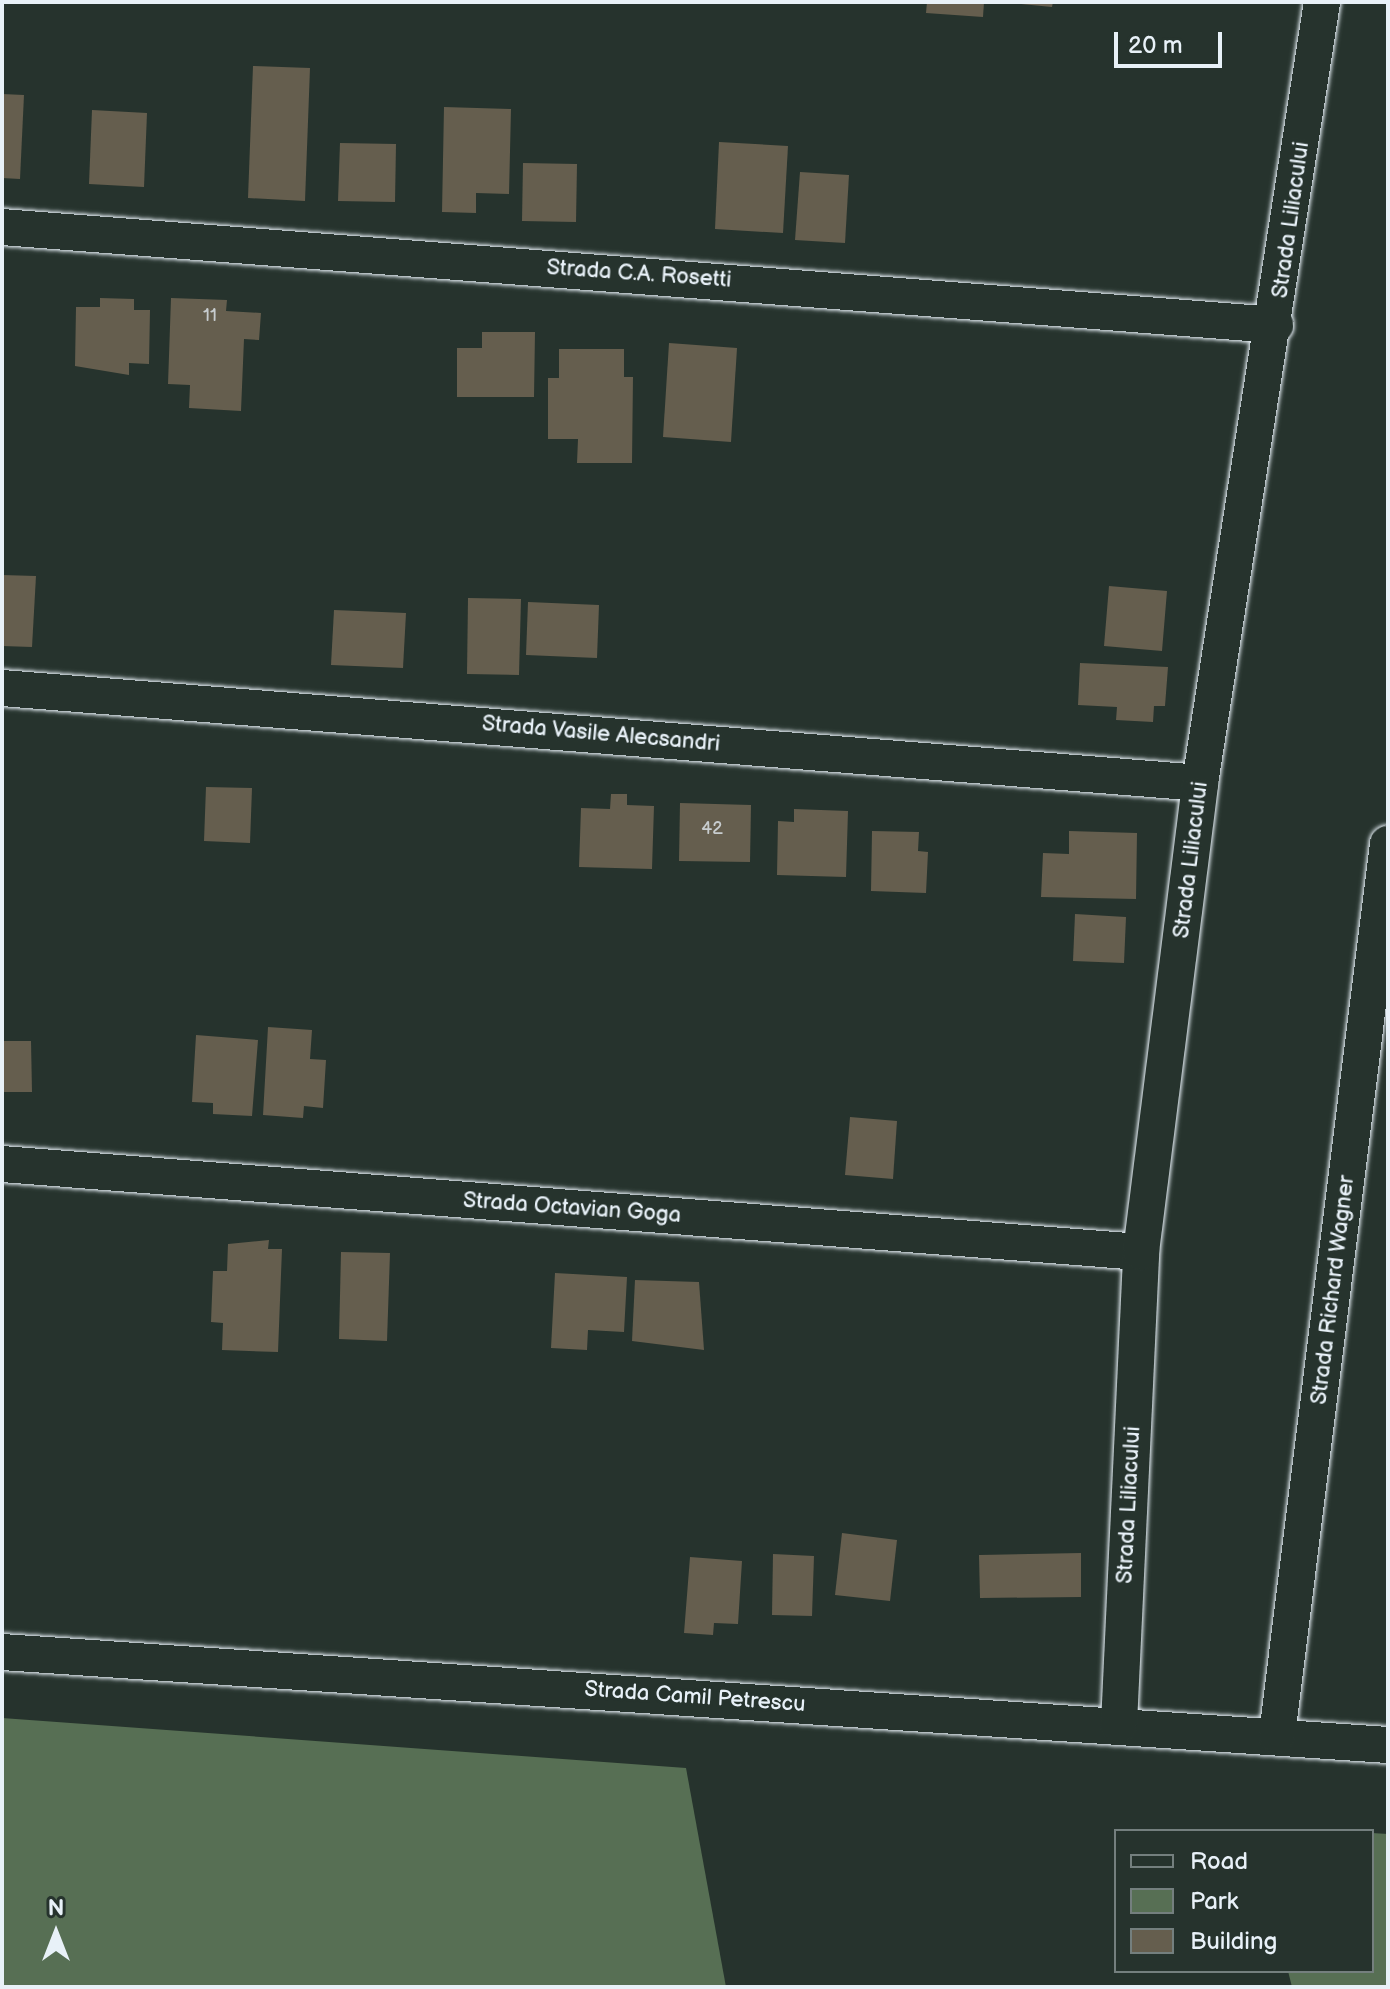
<!DOCTYPE html>
<html>
<head>
<meta charset="utf-8">
<style>
  body { margin:0 }
  #map { position:relative; width:1390px; height:1989px; overflow:hidden; background:#26332d; font-family:"Balsamiq Sans",sans-serif }
  div>[style] { position:absolute }
  [style*='--x'] { left:calc(var(--x)*1px); top:calc(var(--y)*1px); width:calc(var(--w)*1px); rotate:calc(var(--a)*1deg) }
  .green>* { inset:0; background:#576f54 }
  .building>* { inset:0; background:#655e4e }
  .roads { filter:drop-shadow(0 0 2px #e8f1f8) drop-shadow(0 0 2px #e8f1f8) }
  .street>* { height:36px; margin:-18px; padding:0 18px; transform-origin:18px; border-radius:18px; background:#26332d }
  span { translate:-50% -50%; white-space:nowrap; text-align:center; line-height:1.15; -webkit-text-stroke:6px #26332d; paint-order:stroke }
  .number-label { font-size:18px; color:#c7ccce }
  .number-label span { -webkit-text-stroke-width:0 }
  .street-label { font-size:22px; color:#e8f1f8 }
  .frame { position:absolute; inset:0; border:4px solid #e8f1f8; pointer-events:none }
  .legend { position:absolute; left:1114px; top:1829px; width:260px; height:144px; box-sizing:border-box; background:#26332d; border:2px solid #747f7e; margin:0; padding:10px 14px; list-style:none; font-size:24px; color:#e8f1f8 }
  .legend li { display:flex; align-items:center; gap:16px; height:40px }
  .legend b { width:40px; border:2px solid #747f7e }
  .north { position:absolute; left:16px; top:1893px; width:80px; height:80px; -webkit-text-stroke:6px #26332d; paint-order:stroke; rotate:0deg; font-size:22px; font-weight:700; line-height:32px; text-align:center; color:#e8f1f8 }
  .north::after { content:''; display:block; margin:auto; width:28px; height:36px; background:#e8f1f8; clip-path:polygon(50% 0,100% 100%,50% 72%,0 100%) }
  .scale { position:absolute; left:1114px; top:32px; width:108px; height:36px; box-sizing:border-box; border:4px solid #e8f1f8; border-top:0; padding-left:10px; font-size:24px; line-height:28px; white-space:nowrap; color:#e8f1f8; -webkit-text-stroke:6px #26332d; paint-order:stroke }
</style>
</head>
<body>
<div id="map">
  <div class="green">
    <div style="clip-path:polygon(2px 1718px,686px 1768px,726px 1987px,2px 1987px)"></div>
    <div style="clip-path:polygon(1372px 1833px,1388px 1834px,1388px 1987px,1292px 1987px,1288px 1971px,1372px 1971px)"></div>
  </div>
  <div class="building">
    <div style="clip-path:polygon(927px 2px,984px 2px,983px 17px,926px 13px)"></div>
    <div style="clip-path:polygon(1001px 2px,1053px 2px,1052px 7px)"></div>
    <div style="clip-path:polygon(253px 66px,310px 68px,305px 201px,248px 198px)"></div>
    <div style="clip-path:polygon(2px 94px,24px 95px,20px 179px,2px 178px)"></div>
    <div style="clip-path:polygon(444px 107px,511px 109px,509px 194px,476px 193px,476px 213px,442px 212px)"></div>
    <div style="clip-path:polygon(92px 110px,147px 113px,144px 187px,89px 184px)"></div>
    <div style="clip-path:polygon(719px 142px,788px 146px,783px 233px,715px 229px)"></div>
    <div style="clip-path:polygon(340px 143px,396px 144px,395px 202px,338px 201px)"></div>
    <div style="clip-path:polygon(523px 163px,577px 164px,576px 222px,522px 221px)"></div>
    <div style="clip-path:polygon(800px 172px,849px 175px,845px 243px,795px 240px)"></div>
    <div style="clip-path:polygon(100px 298px,134px 299px,134px 310px,150px 310px,149px 364px,129px 363px,129px 375px,75px 366px,76px 307px,100px 307px)"></div>
    <div style="clip-path:polygon(171px 298px,227px 300px,226px 311px,261px 313px,259px 340px,244px 339px,241px 411px,189px 408px,190px 385px,168px 384px)"></div>
    <div style="clip-path:polygon(482px 332px,535px 332px,534px 397px,457px 397px,457px 348px,482px 348px)"></div>
    <div style="clip-path:polygon(669px 343px,737px 348px,731px 442px,663px 437px)"></div>
    <div style="clip-path:polygon(559px 349px,624px 349px,624px 377px,633px 377px,632px 463px,577px 463px,578px 439px,548px 439px,548px 378px,559px 378px)"></div>
    <div style="clip-path:polygon(2px 575px,36px 576px,32px 647px,2px 646px)"></div>
    <div style="clip-path:polygon(1109px 586px,1167px 591px,1162px 651px,1104px 646px)"></div>
    <div style="clip-path:polygon(468px 598px,521px 599px,519px 675px,467px 674px)"></div>
    <div style="clip-path:polygon(528px 602px,599px 605px,597px 658px,526px 655px)"></div>
    <div style="clip-path:polygon(334px 610px,406px 613px,403px 668px,331px 665px)"></div>
    <div style="clip-path:polygon(1080px 663px,1168px 667px,1165px 706px,1154px 706px,1153px 722px,1116px 720px,1117px 707px,1078px 705px)"></div>
    <div style="clip-path:polygon(206px 787px,252px 788px,250px 843px,204px 841px)"></div>
    <div style="clip-path:polygon(611px 794px,627px 794px,627px 805px,654px 806px,652px 869px,579px 867px,581px 808px,610px 809px)"></div>
    <div style="clip-path:polygon(680px 803px,751px 805px,750px 862px,679px 861px)"></div>
    <div style="clip-path:polygon(794px 809px,848px 811px,846px 877px,777px 875px,778px 821px,794px 822px)"></div>
    <div style="clip-path:polygon(872px 831px,919px 832px,918px 851px,928px 852px,926px 893px,871px 891px)"></div>
    <div style="clip-path:polygon(1069px 831px,1137px 833px,1136px 899px,1041px 897px,1043px 853px,1069px 854px)"></div>
    <div style="clip-path:polygon(1075px 914px,1126px 917px,1124px 963px,1073px 961px)"></div>
    <div style="clip-path:polygon(268px 1027px,312px 1030px,310px 1059px,326px 1060px,323px 1108px,304px 1106px,303px 1118px,263px 1115px)"></div>
    <div style="clip-path:polygon(196px 1035px,258px 1040px,252px 1116px,213px 1114px,213px 1103px,192px 1102px)"></div>
    <div style="clip-path:polygon(2px 1041px,31px 1041px,32px 1092px,2px 1092px)"></div>
    <div style="clip-path:polygon(850px 1117px,897px 1121px,893px 1179px,845px 1175px)"></div>
    <div style="clip-path:polygon(269px 1240px,268px 1249px,282px 1249px,278px 1352px,222px 1350px,223px 1323px,211px 1322px,213px 1271px,227px 1271px,228px 1244px)"></div>
    <div style="clip-path:polygon(341px 1252px,390px 1253px,387px 1341px,339px 1339px)"></div>
    <div style="clip-path:polygon(555px 1273px,627px 1277px,624px 1332px,588px 1330px,587px 1350px,551px 1348px)"></div>
    <div style="clip-path:polygon(635px 1280px,699px 1282px,704px 1350px,632px 1341px)"></div>
    <div style="clip-path:polygon(842px 1533px,897px 1540px,890px 1601px,835px 1595px)"></div>
    <div style="clip-path:polygon(1081px 1553px,1081px 1597px,980px 1598px,979px 1555px)"></div>
    <div style="clip-path:polygon(773px 1554px,814px 1556px,812px 1616px,772px 1615px)"></div>
    <div style="clip-path:polygon(690px 1557px,742px 1561px,738px 1624px,714px 1623px,713px 1635px,684px 1633px)"></div>
  </div>
  <div class="roads">
    <div class="street">
      <div style="--x:2;--y:227;--w:1277;--a:4.4"></div>
      <div style="--x:2;--y:688;--w:1202;--a:4.53"></div>
      <div style="--x:2;--y:1164;--w:1142;--a:4.42"></div>
      <div style="--x:2;--y:1652;--w:1389;--a:3.84"></div>
      <div style="--x:1119;--y:1724;--w:473;--a:-87.3"></div>
      <div style="--x:1141;--y:1252;--w:473;--a:-82.8"></div>
      <div style="--x:1200;--y:783;--w:790;--a:-81.12"></div>
      <div style="--x:1277;--y:1735;--w:898;--a:-82.9"></div>
    </div>
  </div>
  <div class="number-label">
    <span style="left:210px;top:316px">11</span>
    <span style="left:712px;top:829px">42</span>
  </div>
  <div class="street-label">
    <span style="left:1291px;top:220px;rotate:-82deg">Strada Liliacului</span>
    <span style="left:639px;top:274px;rotate:4deg">Strada C.A. Rosetti</span>
    <span style="left:601px;top:734px;rotate:5deg">Strada Vasile Alecsandri</span>
    <span style="left:1191px;top:860px;rotate:-83deg">Strada Liliacului</span>
    <span style="left:572px;top:1208px;rotate:4deg">Strada Octavian Goga</span>
    <span style="left:1333px;top:1290px;rotate:-83deg">Strada Richard Wagner</span>
    <span style="left:1129px;top:1505px;rotate:-87deg">Strada Liliacului</span>
    <span style="left:695px;top:1697px;rotate:4deg">Strada Camil Petrescu</span>
  </div>
  <div class="frame"></div>
  <ul class="legend">
  <li><b style="height:10px;background:#26332d"></b>Road</li>
  <li><b style="height:22px;background:#576f54"></b>Park</li>
  <li><b style="height:22px;background:#655e4e"></b>Building</li>
  </ul>
  <div class="north">N</div>
  <div class="scale">20 m</div>
</div>
</body>
</html>
